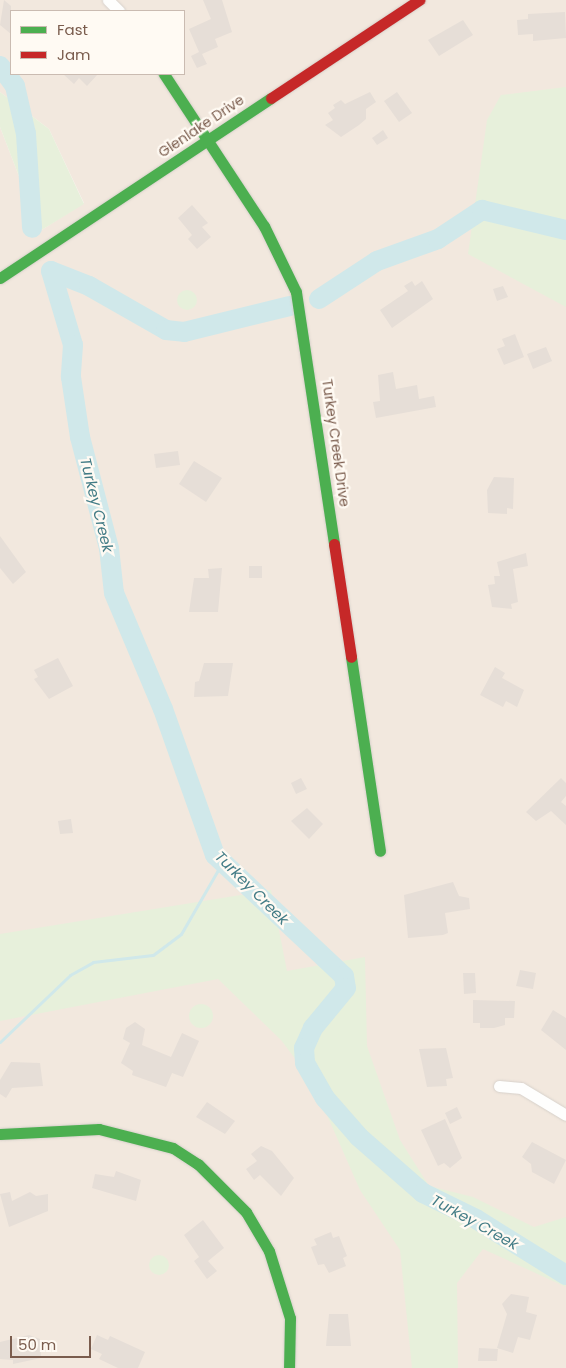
<!DOCTYPE html>
<html>
<head>
<meta charset="utf-8">
<style>
  body { margin:0 }
  #map { position:relative; width:566px; height:1368px; overflow:hidden; background:#f9f5f0; font-family:Poppins,sans-serif }
  div>[style] { position:absolute }
  [style*='--x'] { left:calc(var(--x)*1px); top:calc(var(--y)*1px); width:calc(var(--w)*1px); rotate:calc(var(--a)*1deg) }
  .residential>* { inset:0; background:#f2e8de }
  .green>* { inset:0; background:#e7f0db }
  .round { border-radius:50% }
  .stream>* { height:3px; margin:-1.5px; padding:0 1.5px; transform-origin:1.5px; border-radius:1.5px; background:#d0e8ea }
  .river>* { height:20px; margin:-10px; padding:0 10px; transform-origin:10px; border-radius:10px; background:#d0e8ea }
  .building>* { inset:0; background:#e6ded7 }
  .roads { filter:drop-shadow(0 0 1px #d7d1cb) drop-shadow(0 0 1px #d7d1cb) }
  .street>* { height:11px; margin:-5.5px; padding:0 5.5px; transform-origin:5.5px; border-radius:5.5px; background:#fefefd }
  .fast>* { height:11px; margin:-5.5px; padding:0 5.5px; transform-origin:5.5px; border-radius:5.5px; background:#4caf50 }
  .jam>* { height:11px; margin:-5.5px; padding:0 5.5px; transform-origin:5.5px; border-radius:5.5px; background:#c62828 }
  span { translate:-50% -50%; white-space:nowrap; text-align:center; line-height:1.15; -webkit-text-stroke:4.5px #fffaf3; paint-order:stroke }
  .street-label { font-size:14px; color:#7a5c4d }
  .water-label { font-size:15px; color:#437c86; font-style:italic }
  .legend { position:absolute; left:10px; top:10px; width:175px; height:65px; box-sizing:border-box; background:#fffaf3; border:1px solid #cabbb1; margin:0; padding:6px 9px; list-style:none; font-size:15px; color:#7a5c4d }
  .legend li { display:flex; align-items:center; gap:10px; height:25px }
  .legend b { width:25px; border:1px solid #cabbb1 }
  .scale { position:absolute; left:10px; top:1336px; width:81px; height:22px; box-sizing:border-box; border:2px solid #7a5c4d; border-top:0; padding-left:6px; font-size:15px; line-height:18px; white-space:nowrap; color:#7a5c4d; -webkit-text-stroke:4px #fffaf3; paint-order:stroke }
</style>
</head>
<body>
<div id="map">
  <div class="residential">
    <div style="clip-path:polygon(evenodd,0 0,566px 0,566px 1368px,0 1368px,0 127px,40px 231px,84px 203px,49px 129px,0 92px,0 0,11px 11px,184px 11px,184px 74px,11px 74px,11px 11px)"></div>
  </div>
  <div class="green">
    <div style="clip-path:polygon(566px 87px,566px 307px,468px 254px,487px 120px,501px 95px)"></div>
    <div style="clip-path:polygon(0 92px,49px 129px,84px 204px,40px 231px,0 127px)"></div>
    <div class="round" style="left:177px;top:290px;width:20px;height:20px"></div>
    <div style="clip-path:polygon(271px 890px,287px 971px,365px 957px,367px 1046px,400px 1140px,429px 1186px,473px 1197px,534px 1227px,566px 1217px,566px 1287px,483px 1249px,457px 1283px,458px 1368px,412px 1368px,400px 1250px,360px 1190px,312px 1081px,281px 1040px,218px 979px,0 1021px,0 934px)"></div>
    <div class="round" style="left:189px;top:1004px;width:24px;height:24px"></div>
    <div class="round" style="left:149px;top:1255px;width:20px;height:20px"></div>
  </div>
  <div class="stream">
    <div style="--x:0;--y:1042;--w:97;--a:-43.7"></div>
    <div style="--x:70;--y:975;--w:26;--a:-29"></div>
    <div style="--x:93;--y:962;--w:60;--a:-6.7"></div>
    <div style="--x:153;--y:955;--w:35;--a:-37"></div>
    <div style="--x:181;--y:934;--w:82;--a:-60"></div>
  </div>
  <div class="river">
    <div style="--x:0;--y:66;--w:25;--a:53"></div>
    <div style="--x:15;--y:86;--w:49;--a:77.1"></div>
    <div style="--x:26;--y:134;--w:94;--a:86.3"></div>
    <div style="--x:51;--y:271;--w:77;--a:73.4"></div>
    <div style="--x:73;--y:345;--w:32;--a:94"></div>
    <div style="--x:71;--y:377;--w:61;--a:81.5"></div>
    <div style="--x:80;--y:437;--w:115;--a:75.4"></div>
    <div style="--x:109;--y:548;--w:45;--a:83.7"></div>
    <div style="--x:114;--y:593;--w:126;--a:67.1"></div>
    <div style="--x:163;--y:709;--w:155;--a:70.4"></div>
    <div style="--x:215;--y:855;--w:177;--a:43.2"></div>
    <div style="--x:344;--y:976;--w:12;--a:81"></div>
    <div style="--x:346;--y:988;--w:52;--a:129.5"></div>
    <div style="--x:313;--y:1028;--w:22;--a:114"></div>
    <div style="--x:304;--y:1048;--w:15;--a:86"></div>
    <div style="--x:305;--y:1063;--w:40;--a:60.3"></div>
    <div style="--x:325;--y:1098;--w:52;--a:48.9"></div>
    <div style="--x:359;--y:1137;--w:85;--a:41.2"></div>
    <div style="--x:423;--y:1193;--w:59;--a:26.1"></div>
    <div style="--x:476;--y:1219;--w:106;--a:31.9"></div>
    <div style="--x:51;--y:271;--w:41;--a:21.5"></div>
    <div style="--x:89;--y:286;--w:89;--a:29.7"></div>
    <div style="--x:166;--y:330;--w:18;--a:6"></div>
    <div style="--x:184;--y:332;--w:109;--a:-13.8"></div>
    <div style="--x:319;--y:299;--w:69;--a:-33.2"></div>
    <div style="--x:377;--y:261;--w:65;--a:-19.8"></div>
    <div style="--x:438;--y:239;--w:53;--a:-33.4"></div>
    <div style="--x:482;--y:210;--w:86;--a:13.4"></div>
  </div>
  <div class="building">
    <div style="clip-path:polygon(4px 0,11px 6px,11px 34px,0 25px)"></div>
    <div style="clip-path:polygon(203px 0,222px 0,232px 32px,215px 39px,218px 47px,202px 54px,207px 64px,197px 68px,191px 56px,199px 52px,189px 29px,211px 19px)"></div>
    <div style="clip-path:polygon(565px 12px,566px 38px,533px 41px,533px 34px,518px 35px,517px 20px,528px 19px,528px 14px)"></div>
    <div style="clip-path:polygon(463px 20px,473px 35px,439px 56px,428px 40px)"></div>
    <div style="clip-path:polygon(63px 74px,98px 74px,87px 86px,79px 78px,74px 84px)"></div>
    <div style="clip-path:polygon(370px 92px,376px 102px,366px 109px,366px 119px,359px 125px,341px 137px,325px 125px,333px 120px,328px 113px,335px 108px,333px 105px,341px 100px,345px 104px)"></div>
    <div style="clip-path:polygon(397px 92px,412px 113px,399px 122px,384px 101px)"></div>
    <div style="clip-path:polygon(383px 130px,388px 138px,377px 145px,372px 138px)"></div>
    <div style="clip-path:polygon(192px 205px,208px 223px,202px 227px,211px 237px,197px 249px,188px 239px,192px 235px,178px 218px)"></div>
    <div style="clip-path:polygon(412px 281px,415px 286px,422px 281px,433px 299px,392px 328px,380px 310px,408px 291px,404px 286px)"></div>
    <div style="clip-path:polygon(503px 286px,508px 297px,497px 301px,493px 289px)"></div>
    <div style="clip-path:polygon(515px 334px,524px 357px,504px 365px,497px 349px,505px 346px,502px 339px)"></div>
    <div style="clip-path:polygon(546px 347px,552px 361px,533px 369px,527px 354px)"></div>
    <div style="clip-path:polygon(393px 372px,396px 389px,417px 385px,419px 399px,434px 396px,436px 407px,376px 418px,373px 402px,380px 401px,378px 375px)"></div>
    <div style="clip-path:polygon(178px 451px,180px 465px,156px 468px,154px 454px)"></div>
    <div style="clip-path:polygon(194px 461px,222px 478px,206px 502px,179px 484px)"></div>
    <div style="clip-path:polygon(494px 477px,514px 478px,513px 509px,507px 508px,507px 514px,488px 513px,487px 490px)"></div>
    <div style="clip-path:polygon(0 536px,26px 572px,13px 584px,0 568px)"></div>
    <div style="clip-path:polygon(526px 553px,528px 566px,513px 569px,518px 602px,511px 604px,512px 609px,492px 607px,488px 585px,495px 584px,494px 576px,500px 576px,497px 562px)"></div>
    <div style="clip-path:polygon(249px 566px,262px 566px,262px 578px,249px 578px)"></div>
    <div style="clip-path:polygon(222px 568px,218px 612px,189px 612px,194px 578px,209px 578px,208px 569px)"></div>
    <div style="clip-path:polygon(58px 658px,73px 686px,49px 699px,34px 679px,38px 677px,34px 670px)"></div>
    <div style="clip-path:polygon(204px 663px,233px 663px,228px 696px,194px 697px,195px 682px,199px 681px)"></div>
    <div style="clip-path:polygon(495px 667px,505px 673px,502px 678px,524px 690px,517px 707px,506px 701px,503px 707px,480px 695px)"></div>
    <div style="clip-path:polygon(301px 778px,307px 789px,296px 794px,291px 783px)"></div>
    <div style="clip-path:polygon(561px 778px,566px 783px,566px 796px,561px 802px,566px 806px,566px 825px,551px 811px,536px 821px,526px 812px)"></div>
    <div style="clip-path:polygon(307px 808px,323px 824px,309px 839px,291px 821px)"></div>
    <div style="clip-path:polygon(71px 819px,73px 833px,60px 834px,58px 821px)"></div>
    <div style="clip-path:polygon(453px 882px,459px 896px,469px 898px,470px 909px,445px 913px,448px 933px,443px 935px,408px 938px,404px 895px)"></div>
    <div style="clip-path:polygon(520px 970px,536px 973px,533px 989px,516px 986px)"></div>
    <div style="clip-path:polygon(463px 973px,475px 973px,476px 993px,464px 994px)"></div>
    <div style="clip-path:polygon(473px 1000px,515px 1001px,514px 1018px,505px 1018px,505px 1025px,494px 1028px,480px 1028px,480px 1023px,473px 1023px)"></div>
    <div style="clip-path:polygon(553px 1010px,566px 1018px,566px 1050px,541px 1030px)"></div>
    <div style="clip-path:polygon(135px 1022px,145px 1029px,142px 1045px,171px 1057px,182px 1033px,199px 1041px,183px 1077px,172px 1073px,166px 1087px,132px 1075px,133px 1071px,121px 1063px,130px 1043px,123px 1039px,126px 1028px)"></div>
    <div style="clip-path:polygon(446px 1048px,453px 1078px,446px 1079px,447px 1086px,427px 1087px,419px 1049px)"></div>
    <div style="clip-path:polygon(11px 1062px,40px 1063px,43px 1086px,12px 1088px,6px 1098px,0 1094px,0 1080px)"></div>
    <div style="clip-path:polygon(207px 1102px,235px 1121px,225px 1134px,196px 1117px)"></div>
    <div style="clip-path:polygon(457px 1107px,462px 1118px,450px 1124px,445px 1113px)"></div>
    <div style="clip-path:polygon(445px 1119px,462px 1158px,450px 1168px,444px 1163px,438px 1166px,421px 1130px)"></div>
    <div style="clip-path:polygon(532px 1142px,566px 1160px,554px 1184px,532px 1172px,531px 1164px,522px 1157px)"></div>
    <div style="clip-path:polygon(261px 1146px,272px 1151px,294px 1178px,281px 1196px,260px 1175px,254px 1180px,246px 1169px,257px 1161px,251px 1154px)"></div>
    <div style="clip-path:polygon(116px 1171px,141px 1180px,136px 1201px,92px 1188px,95px 1174px,114px 1177px)"></div>
    <div style="clip-path:polygon(10px 1192px,12px 1201px,30px 1192px,36px 1196px,48px 1194px,48px 1211px,9px 1227px,0 1194px)"></div>
    <div style="clip-path:polygon(203px 1220px,224px 1248px,208px 1261px,217px 1271px,207px 1279px,194px 1261px,199px 1257px,184px 1235px)"></div>
    <div style="clip-path:polygon(331px 1232px,333px 1238px,339px 1236px,347px 1256px,343px 1258px,346px 1266px,329px 1273px,324px 1264px,318px 1265px,311px 1247px,317px 1245px,314px 1239px)"></div>
    <div style="clip-path:polygon(511px 1294px,529px 1297px,526px 1312px,537px 1315px,530px 1340px,518px 1337px,513px 1353px,497px 1348px,507px 1314px,502px 1304px)"></div>
    <div style="clip-path:polygon(329px 1314px,348px 1314px,351px 1346px,326px 1346px)"></div>
    <div style="clip-path:polygon(29px 1335px,40px 1339px,41px 1358px,13px 1364px,13px 1360px,0 1359px,0 1342px)"></div>
    <div style="clip-path:polygon(97px 1335px,108px 1340px,110px 1336px,145px 1352px,138px 1368px,118px 1368px,99px 1359px,102px 1354px,91px 1349px)"></div>
    <div style="clip-path:polygon(479px 1348px,498px 1349px,497px 1361px,478px 1361px)"></div>
  </div>
  <div class="roads">
    <div class="street">
      <div style="--x:108;--y:0;--w:16;--a:45"></div>
      <div style="--x:499;--y:1086;--w:22;--a:5"></div>
      <div style="--x:521;--y:1088;--w:52;--a:31"></div>
    </div>
    <div class="fast">
      <div style="--x:164;--y:74;--w:182;--a:56.7"></div>
      <div style="--x:264;--y:226;--w:73;--a:64.1"></div>
      <div style="--x:296;--y:292;--w:255;--a:81.4"></div>
      <div style="--x:0;--y:278;--w:325;--a:-33.6"></div>
      <div style="--x:351;--y:657;--w:196;--a:81.5"></div>
      <div style="--x:0;--y:1134;--w:99;--a:-2.9"></div>
      <div style="--x:99;--y:1129;--w:76;--a:14.4"></div>
      <div style="--x:173;--y:1148;--w:30;--a:33"></div>
      <div style="--x:198;--y:1164;--w:68;--a:45"></div>
      <div style="--x:246;--y:1212;--w:45;--a:59.5"></div>
      <div style="--x:269;--y:1251;--w:70;--a:72.6"></div>
      <div style="--x:290;--y:1318;--w:50;--a:91.1"></div>
    </div>
    <div class="jam">
      <div style="--x:271;--y:98;--w:178;--a:-33.5"></div>
      <div style="--x:334;--y:544;--w:114;--a:81.4"></div>
    </div>
  </div>
  <div class="street-label">
    <span style="left:201px;top:126px;rotate:-34deg">Glenlake Drive</span>
    <span style="left:336px;top:443px;rotate:82deg">Turkey Creek Drive</span>
  </div>
  <div class="water-label">
    <span style="left:97px;top:505px;rotate:76deg">Turkey Creek</span>
    <span style="left:252px;top:888px;rotate:45deg">Turkey Creek</span>
    <span style="left:475px;top:1222px;rotate:29deg">Turkey Creek</span>
  </div>
  <ul class="legend">
  <li><b style="height:6px;background:#4caf50"></b>Fast</li>
  <li><b style="height:6px;background:#c62828"></b>Jam</li>
  </ul>
  <div class="scale">50 m</div>
</div>
</body>
</html>
